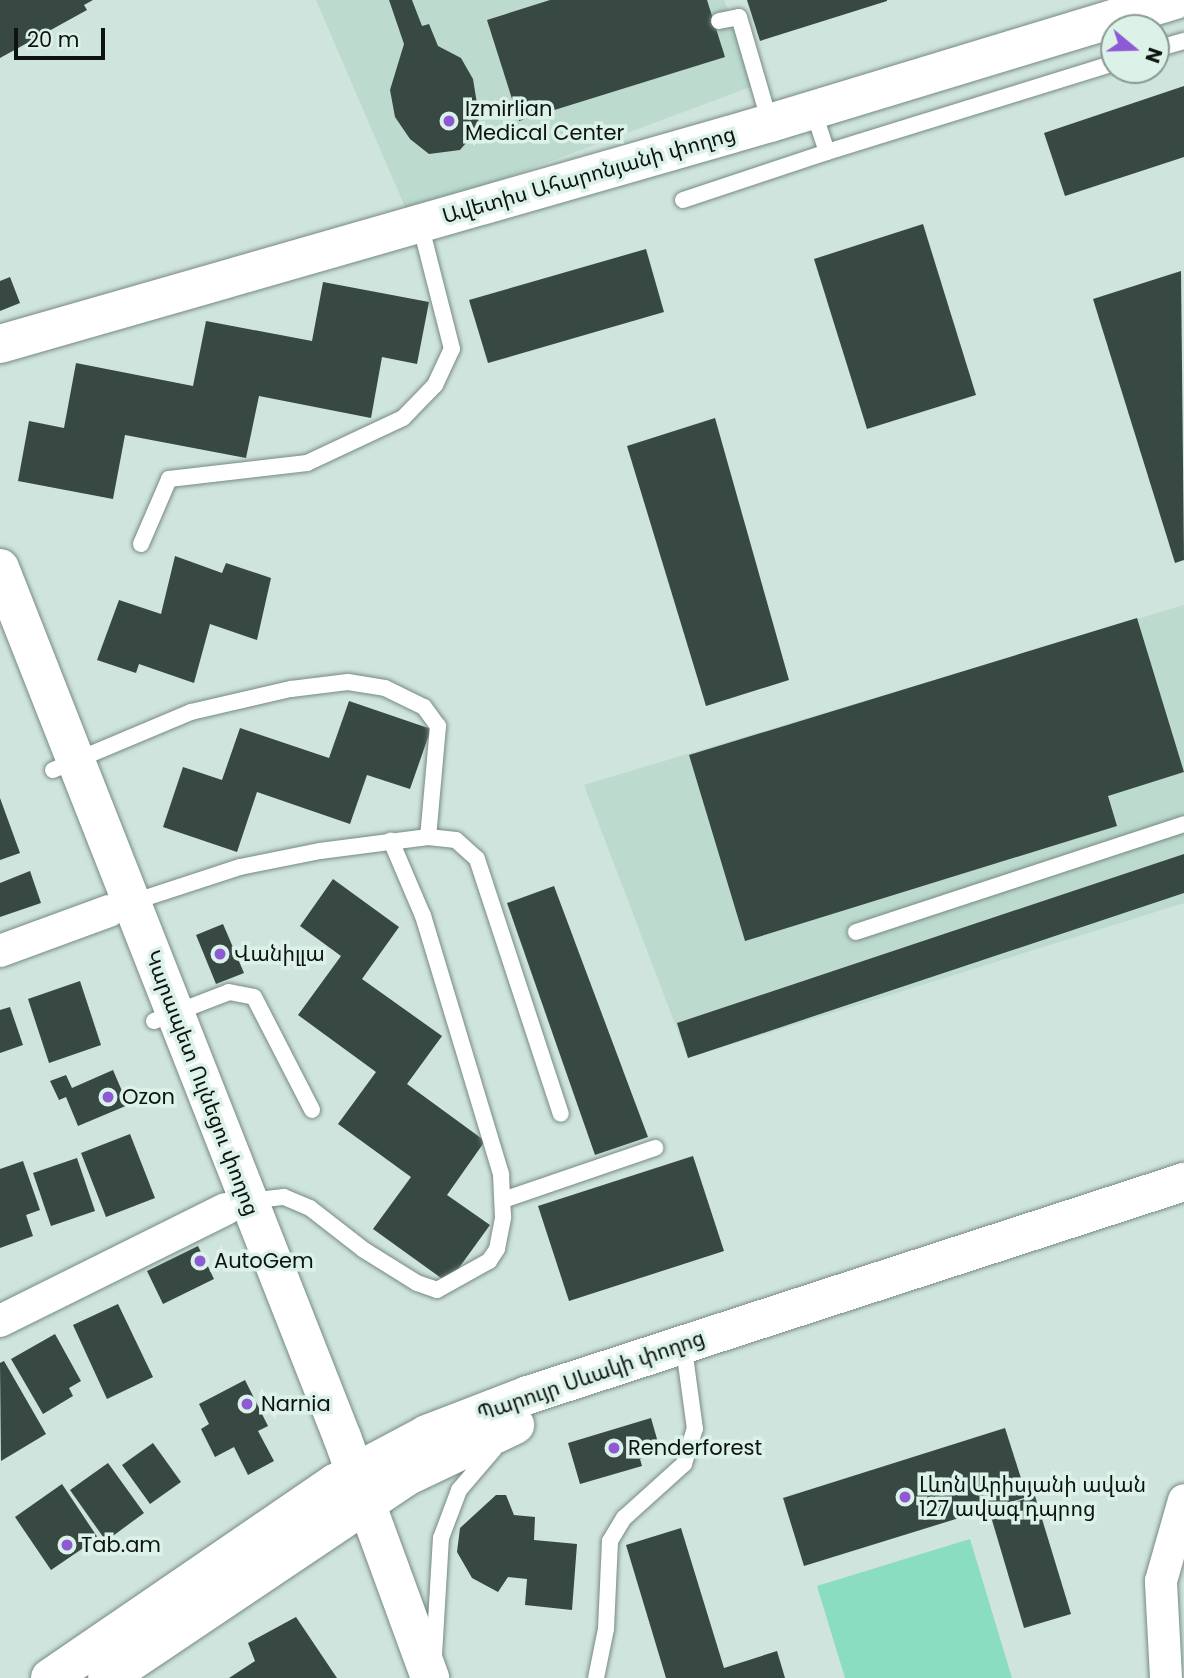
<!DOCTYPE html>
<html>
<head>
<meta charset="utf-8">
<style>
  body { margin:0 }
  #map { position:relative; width:1184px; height:1678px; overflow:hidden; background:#cfe4dc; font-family:Poppins,"Noto Sans Armenian",sans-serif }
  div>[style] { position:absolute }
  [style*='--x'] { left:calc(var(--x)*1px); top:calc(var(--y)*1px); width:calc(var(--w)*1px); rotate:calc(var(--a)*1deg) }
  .built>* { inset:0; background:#bcdace }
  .green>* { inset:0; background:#8addc0 }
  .building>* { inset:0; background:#374942 }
  .roads { filter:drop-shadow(0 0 2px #768a82) drop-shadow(0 0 2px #768a82) }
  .service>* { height:16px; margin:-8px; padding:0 8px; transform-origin:8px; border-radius:8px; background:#fff }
  .minor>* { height:32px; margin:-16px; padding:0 16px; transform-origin:16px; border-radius:16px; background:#fff }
  .tertiary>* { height:38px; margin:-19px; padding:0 19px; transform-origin:19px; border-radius:19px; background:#fff }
  .dots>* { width:19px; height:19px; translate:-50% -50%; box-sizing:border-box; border:4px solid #dcf2e9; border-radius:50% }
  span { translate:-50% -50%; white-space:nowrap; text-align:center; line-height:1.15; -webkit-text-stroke:7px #dcf2e9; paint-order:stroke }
  .poi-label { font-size:21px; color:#0c1310 }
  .left { translate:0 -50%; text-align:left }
  .street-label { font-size:21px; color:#0c1310 }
  .north { position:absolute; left:1100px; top:14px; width:70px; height:70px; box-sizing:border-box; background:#dcf2e9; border:2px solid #899992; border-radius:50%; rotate:109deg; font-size:19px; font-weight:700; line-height:28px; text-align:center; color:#0c1310 }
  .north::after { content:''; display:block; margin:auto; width:24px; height:32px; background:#8d5ad3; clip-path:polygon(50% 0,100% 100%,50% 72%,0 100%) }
  .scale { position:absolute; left:14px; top:28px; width:91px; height:32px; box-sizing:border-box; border:4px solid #0c1310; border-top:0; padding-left:9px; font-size:21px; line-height:24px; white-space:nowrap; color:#0c1310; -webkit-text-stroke:5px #dcf2e9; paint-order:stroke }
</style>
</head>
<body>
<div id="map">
  <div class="built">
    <div style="clip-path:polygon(316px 0,724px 0,756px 85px,408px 214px)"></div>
    <div style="clip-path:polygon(1184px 605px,1184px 903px,688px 1058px,584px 785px)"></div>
  </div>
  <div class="green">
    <div style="clip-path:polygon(970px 1539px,1012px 1678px,845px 1678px,817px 1586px)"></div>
  </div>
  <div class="building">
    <div style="clip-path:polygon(0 0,93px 0,84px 5px,87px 10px,0 58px)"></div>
    <div style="clip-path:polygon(389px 0,412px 0,422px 26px,429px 24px,438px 46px,461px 58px,473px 79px,479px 116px,477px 130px,460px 150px,429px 154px,410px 139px,395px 117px,390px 90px,404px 44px)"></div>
    <div style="clip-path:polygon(550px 0,707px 0,725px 57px,519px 121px,487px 20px)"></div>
    <div style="clip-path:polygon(747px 0,887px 0,887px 1px,760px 41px)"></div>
    <div style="clip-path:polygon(1184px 86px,1184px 157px,1065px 196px,1044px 133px)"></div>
    <div style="clip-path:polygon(923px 224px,976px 395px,867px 429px,814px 259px)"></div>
    <div style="clip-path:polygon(646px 249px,664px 312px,488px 363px,469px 300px)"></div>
    <div style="clip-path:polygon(1181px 271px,1184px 560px,1175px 563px,1093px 299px)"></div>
    <div style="clip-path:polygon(10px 277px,20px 303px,0 311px,0 281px)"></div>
    <div style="clip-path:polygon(323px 282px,429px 302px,417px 364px,382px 357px,371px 418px,259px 396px,246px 458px,125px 435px,113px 499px,18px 481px,29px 421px,64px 428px,76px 363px,193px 386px,206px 321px,312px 341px)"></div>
    <div style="clip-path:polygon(715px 418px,789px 680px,706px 706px,627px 446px)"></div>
    <div style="clip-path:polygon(175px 556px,222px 573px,226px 563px,271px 578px,257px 640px,210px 624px,194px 683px,139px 664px,136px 673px,97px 660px,119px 600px,161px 614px)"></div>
    <div style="clip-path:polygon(1137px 618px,1184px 772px,1108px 796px,1117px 826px,745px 941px,689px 755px)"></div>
    <div style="clip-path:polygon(349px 701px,431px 729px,410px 789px,367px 775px,350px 824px,257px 792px,237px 852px,163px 827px,183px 767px,222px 780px,240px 728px,329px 758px)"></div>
    <div style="clip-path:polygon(0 798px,20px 853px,0 860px)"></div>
    <div style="clip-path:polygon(1184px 854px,1184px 893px,688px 1058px,677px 1023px)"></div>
    <div style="clip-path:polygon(30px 871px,41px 903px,0 917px,0 883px)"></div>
    <div style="clip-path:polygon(333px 879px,399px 927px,362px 979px,442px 1036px,407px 1084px,485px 1141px,447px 1195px,490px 1225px,448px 1283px,373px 1229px,411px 1177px,338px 1124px,376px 1072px,298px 1015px,341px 956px,300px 926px)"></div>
    <div style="clip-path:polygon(554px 886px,648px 1137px,595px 1155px,507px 903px)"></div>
    <div style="clip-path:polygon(223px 924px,244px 973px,216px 984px,196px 935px)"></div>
    <div style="clip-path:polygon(80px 981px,101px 1045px,49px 1063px,28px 999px)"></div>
    <div style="clip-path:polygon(10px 1007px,23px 1045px,0 1053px,0 1010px)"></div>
    <div style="clip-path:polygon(113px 1070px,128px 1105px,78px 1126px,66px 1097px,59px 1100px,50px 1081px,66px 1075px,72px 1088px)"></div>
    <div style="clip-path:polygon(130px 1134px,155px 1198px,106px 1217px,81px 1153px)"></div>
    <div style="clip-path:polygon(693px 1156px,724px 1251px,569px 1301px,538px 1206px)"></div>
    <div style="clip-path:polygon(77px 1158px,95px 1211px,51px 1226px,33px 1173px)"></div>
    <div style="clip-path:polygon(23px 1161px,40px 1210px,26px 1215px,33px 1236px,0 1248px,0 1169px)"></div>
    <div style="clip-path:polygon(198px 1246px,214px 1279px,163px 1304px,147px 1271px)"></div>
    <div style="clip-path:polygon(118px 1304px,153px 1377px,107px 1399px,73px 1325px)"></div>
    <div style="clip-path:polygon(55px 1334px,81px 1381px,69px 1388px,73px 1396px,43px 1414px,11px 1359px)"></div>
    <div style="clip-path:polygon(4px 1361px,46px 1434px,1px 1461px,0 1363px)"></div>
    <div style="clip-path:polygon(245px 1380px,268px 1426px,258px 1431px,274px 1461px,248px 1475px,234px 1447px,215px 1457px,201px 1429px,209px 1424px,199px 1404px)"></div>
    <div style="clip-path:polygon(651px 1418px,661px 1453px,640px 1459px,642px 1466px,580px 1484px,568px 1443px)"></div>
    <div style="clip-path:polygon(1005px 1428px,1027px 1497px,804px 1566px,783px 1498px)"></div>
    <div style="clip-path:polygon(153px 1443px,181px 1482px,150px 1504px,122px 1465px)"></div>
    <div style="clip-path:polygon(108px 1463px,144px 1513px,106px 1541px,70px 1490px)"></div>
    <div style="clip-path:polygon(62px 1484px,98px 1538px,51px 1570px,15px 1517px)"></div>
    <div style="clip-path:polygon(496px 1495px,506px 1495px,514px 1515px,535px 1517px,534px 1540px,577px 1544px,572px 1610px,525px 1605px,527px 1579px,508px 1577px,498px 1592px,472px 1578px,457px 1552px,460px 1528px)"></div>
    <div style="clip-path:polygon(1035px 1496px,1071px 1614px,1024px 1628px,989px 1510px)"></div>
    <div style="clip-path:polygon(681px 1528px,724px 1668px,777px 1651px,785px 1678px,666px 1678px,626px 1545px)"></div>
    <div style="clip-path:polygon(296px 1617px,337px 1678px,229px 1678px,255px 1661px,248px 1643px)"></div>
  </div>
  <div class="roads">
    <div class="service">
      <div style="--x:719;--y:21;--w:20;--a:-11"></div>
      <div style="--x:739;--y:17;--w:110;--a:73.7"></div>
      <div style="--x:1156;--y:49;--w:29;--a:-16"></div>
      <div style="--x:827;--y:152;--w:300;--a:-17.2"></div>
      <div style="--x:683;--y:200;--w:152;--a:-18.4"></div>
      <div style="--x:827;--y:152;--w:44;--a:-108.4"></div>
      <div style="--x:141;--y:544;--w:71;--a:-66.7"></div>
      <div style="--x:169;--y:479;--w:139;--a:-6.6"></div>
      <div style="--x:307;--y:463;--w:106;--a:-25.1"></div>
      <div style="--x:403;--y:418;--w:46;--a:-45.9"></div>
      <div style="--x:435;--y:385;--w:40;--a:-65"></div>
      <div style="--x:452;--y:349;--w:130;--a:-104.3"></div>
      <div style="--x:53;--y:770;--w:150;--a:-22.8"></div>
      <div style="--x:191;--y:712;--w:103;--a:-13"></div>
      <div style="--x:291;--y:689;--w:57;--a:-7"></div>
      <div style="--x:348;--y:682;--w:37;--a:9"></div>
      <div style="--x:385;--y:688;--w:43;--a:26"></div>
      <div style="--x:424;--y:707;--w:24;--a:54"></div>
      <div style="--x:438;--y:726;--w:111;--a:95.1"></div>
      <div style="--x:130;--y:903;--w:116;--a:-18.1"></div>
      <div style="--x:240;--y:867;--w:82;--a:-11.3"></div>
      <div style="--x:320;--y:851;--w:109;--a:-7.4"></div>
      <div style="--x:428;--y:837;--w:28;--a:6"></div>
      <div style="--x:456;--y:840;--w:28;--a:42"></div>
      <div style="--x:477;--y:859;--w:268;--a:71.8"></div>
      <div style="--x:856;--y:932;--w:345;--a:-18.2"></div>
      <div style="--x:154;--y:1021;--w:80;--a:-21.1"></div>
      <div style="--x:229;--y:992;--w:25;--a:11"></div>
      <div style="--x:254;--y:997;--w:127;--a:62.8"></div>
      <div style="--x:503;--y:1200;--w:161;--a:-18.9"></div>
      <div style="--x:250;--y:1201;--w:34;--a:-7"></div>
      <div style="--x:284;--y:1197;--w:28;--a:23"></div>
      <div style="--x:310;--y:1208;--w:68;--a:37.9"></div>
      <div style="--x:364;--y:1250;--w:62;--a:31.9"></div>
      <div style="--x:417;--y:1283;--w:21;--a:19"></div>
      <div style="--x:437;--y:1290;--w:60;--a:-29.1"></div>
      <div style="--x:489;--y:1261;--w:14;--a:-56"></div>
      <div style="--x:497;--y:1249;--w:33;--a:-79"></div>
      <div style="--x:503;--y:1217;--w:43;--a:-92.7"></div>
      <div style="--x:501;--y:1174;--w:270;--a:-106.8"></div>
      <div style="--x:423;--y:916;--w:82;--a:-113.1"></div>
      <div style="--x:434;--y:1655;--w:117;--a:-86.6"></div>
      <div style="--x:441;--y:1538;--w:51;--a:-69.4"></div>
      <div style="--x:459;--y:1490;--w:54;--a:-49.5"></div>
      <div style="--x:596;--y:1678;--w:50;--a:-78.5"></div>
      <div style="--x:606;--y:1629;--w:88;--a:-87.4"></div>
      <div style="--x:610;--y:1541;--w:27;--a:-59"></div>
      <div style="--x:624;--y:1518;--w:81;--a:-42"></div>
      <div style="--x:684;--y:1464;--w:37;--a:-73"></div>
      <div style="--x:695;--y:1429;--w:67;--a:-97.8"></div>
    </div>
    <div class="minor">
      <div style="--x:0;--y:951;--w:116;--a:-20.2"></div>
      <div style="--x:0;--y:1321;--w:252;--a:-26.4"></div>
      <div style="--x:1166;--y:1678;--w:97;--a:-93"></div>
      <div style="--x:1161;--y:1581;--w:84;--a:-74.1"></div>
    </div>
    <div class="tertiary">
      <div style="--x:0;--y:344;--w:801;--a:-16.01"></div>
      <div style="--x:770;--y:123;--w:424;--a:-16.9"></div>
      <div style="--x:0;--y:568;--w:934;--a:68.52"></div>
      <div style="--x:342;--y:1437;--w:257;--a:69.9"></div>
      <div style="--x:50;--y:1678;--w:345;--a:-34.4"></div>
      <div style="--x:335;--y:1483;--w:104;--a:-28"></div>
      <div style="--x:427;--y:1434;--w:108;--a:-21.1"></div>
      <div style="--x:528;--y:1395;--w:690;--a:-17.99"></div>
      <div style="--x:107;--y:1678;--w:360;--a:-33.9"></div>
      <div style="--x:406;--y:1477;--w:121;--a:-25.5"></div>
    </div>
  </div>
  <div class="dots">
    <div style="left:449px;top:121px;background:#8d5ad3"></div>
    <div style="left:220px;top:954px;background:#8d5ad3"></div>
    <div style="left:108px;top:1097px;background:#8d5ad3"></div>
    <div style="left:200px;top:1261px;background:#8d5ad3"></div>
    <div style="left:247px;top:1404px;background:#8d5ad3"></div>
    <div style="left:614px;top:1448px;background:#8d5ad3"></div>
    <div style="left:905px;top:1497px;background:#8d5ad3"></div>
    <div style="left:67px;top:1545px;background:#8d5ad3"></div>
  </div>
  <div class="poi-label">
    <span class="left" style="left:465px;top:121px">Izmirlian<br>Medical Center</span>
    <span class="left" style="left:234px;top:954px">Վանիլլա</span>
    <span class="left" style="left:122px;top:1097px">Ozon</span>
    <span class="left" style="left:214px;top:1261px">AutoGem</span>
    <span class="left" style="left:261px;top:1404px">Narnia</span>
    <span class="left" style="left:628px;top:1448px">Renderforest</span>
    <span class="left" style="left:919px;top:1497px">Լևոն Արիսյանի ավան<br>127 ավագ դպրոց</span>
    <span class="left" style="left:81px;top:1545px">Tab.am</span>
  </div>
  <div class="street-label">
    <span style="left:589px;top:175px;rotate:-16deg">Ավետիս Ահարոնյանի փողոց</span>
    <span style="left:202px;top:1083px;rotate:69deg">Կարապետ Ուլնեցու փողոց</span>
    <span style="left:591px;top:1376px;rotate:-19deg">Պարույր Սևակի փողոց</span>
  </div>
  <div class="north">N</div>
  <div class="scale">20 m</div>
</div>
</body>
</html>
